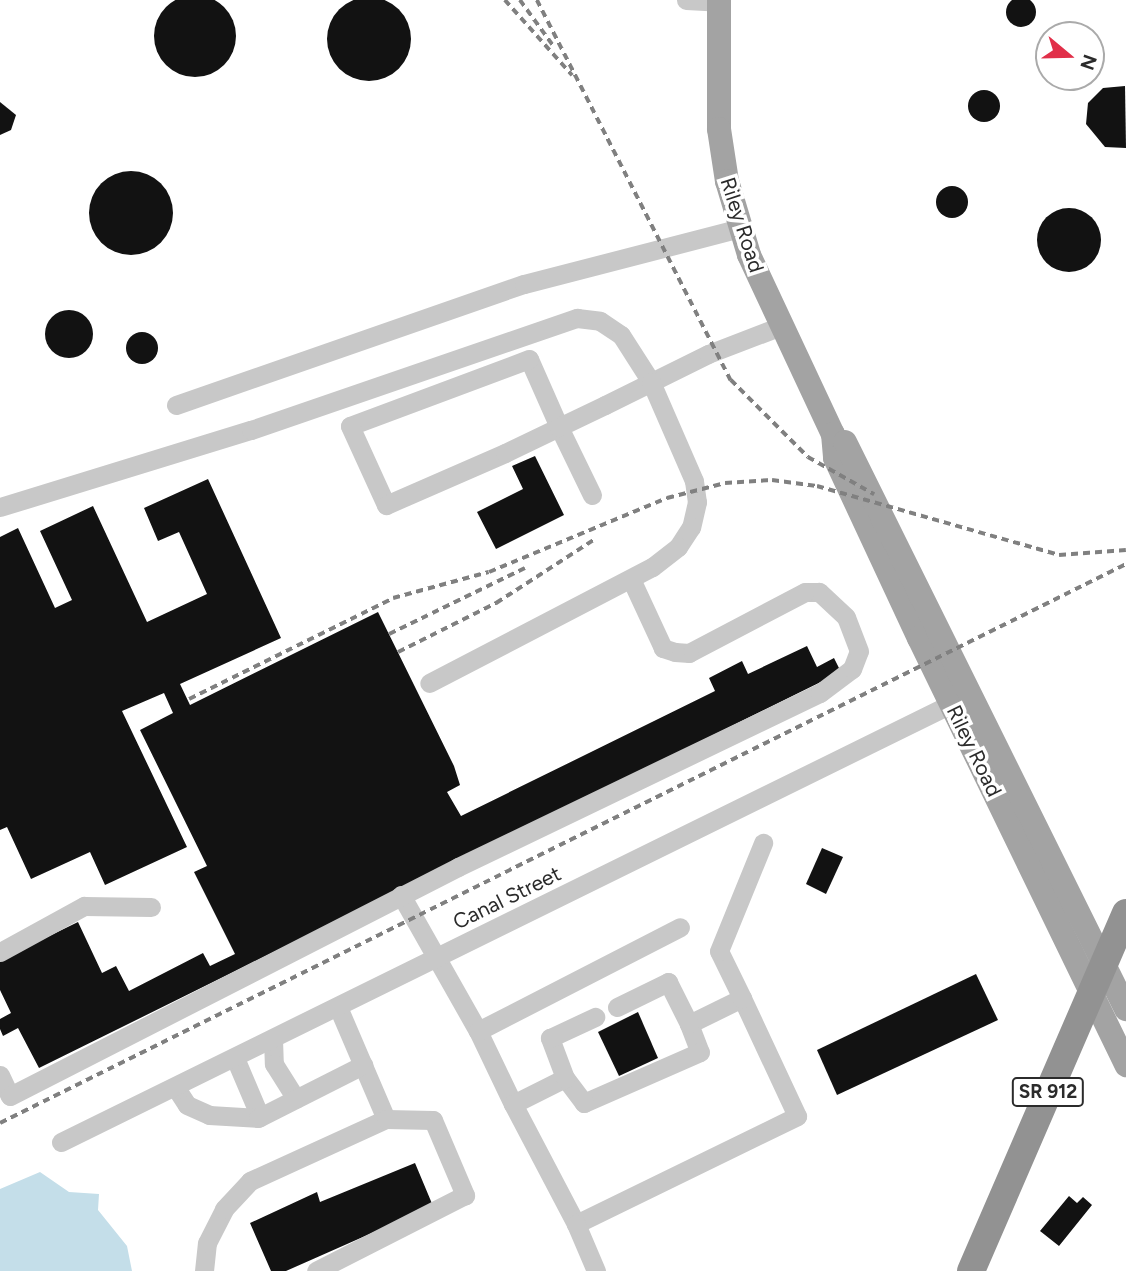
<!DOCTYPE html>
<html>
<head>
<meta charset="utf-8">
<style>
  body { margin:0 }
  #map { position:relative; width:1126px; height:1271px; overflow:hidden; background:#fff; font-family:Figtree,sans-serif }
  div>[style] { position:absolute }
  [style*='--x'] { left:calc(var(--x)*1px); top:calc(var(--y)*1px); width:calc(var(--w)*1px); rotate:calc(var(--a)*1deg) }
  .water>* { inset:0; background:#c4dee9 }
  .building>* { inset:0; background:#121212 }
  .round { border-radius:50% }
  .minor>* { height:19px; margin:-9.5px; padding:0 9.5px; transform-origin:9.5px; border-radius:9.5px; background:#c8c8c8 }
  .major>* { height:24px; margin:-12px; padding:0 12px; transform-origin:12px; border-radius:12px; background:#a3a3a3 }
  .rail>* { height:3.5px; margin-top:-1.75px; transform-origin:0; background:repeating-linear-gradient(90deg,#808080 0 7px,transparent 0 12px) }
  .highway-bridge>* { height:28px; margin:-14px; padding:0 14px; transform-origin:14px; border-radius:14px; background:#929292 }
  span { translate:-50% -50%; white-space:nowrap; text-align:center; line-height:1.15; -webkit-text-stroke:7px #fff; paint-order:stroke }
  .shield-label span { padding:2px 5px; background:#fff; border:2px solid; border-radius:5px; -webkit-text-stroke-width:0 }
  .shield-label { font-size:19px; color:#2b2b2b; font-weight:700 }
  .street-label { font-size:21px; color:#2b2b2b }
  .north { position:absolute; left:1035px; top:21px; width:70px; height:70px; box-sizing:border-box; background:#fff; border:2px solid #aaa; border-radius:50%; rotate:109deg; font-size:19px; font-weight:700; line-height:28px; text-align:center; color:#2b2b2b }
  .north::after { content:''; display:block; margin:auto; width:24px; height:32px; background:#e12f49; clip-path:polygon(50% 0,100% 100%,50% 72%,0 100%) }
</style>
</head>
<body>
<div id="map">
  <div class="water">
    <div style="clip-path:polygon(40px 1172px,69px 1192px,99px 1194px,98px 1210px,127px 1246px,132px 1271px,0 1271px,0 1189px)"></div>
  </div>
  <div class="building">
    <div class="round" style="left:154px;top:-5px;width:82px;height:82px"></div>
    <div class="round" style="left:1006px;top:-3px;width:30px;height:30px"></div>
    <div class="round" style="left:327px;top:-3px;width:84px;height:84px"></div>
    <div style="clip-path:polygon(1125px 86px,1126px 148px,1105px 147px,1086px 124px,1088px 103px,1103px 88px)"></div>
    <div class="round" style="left:968px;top:90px;width:32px;height:32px"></div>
    <div style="clip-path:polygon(0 102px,16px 115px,11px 130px,0 135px)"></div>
    <div class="round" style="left:89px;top:171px;width:84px;height:84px"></div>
    <div class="round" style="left:936px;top:186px;width:32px;height:32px"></div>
    <div class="round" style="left:1037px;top:208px;width:64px;height:64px"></div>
    <div class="round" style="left:45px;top:310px;width:48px;height:48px"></div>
    <div class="round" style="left:126px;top:332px;width:32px;height:32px"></div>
    <div style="clip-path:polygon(535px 456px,564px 515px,496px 549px,477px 512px,523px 489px,512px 466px)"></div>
    <div style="clip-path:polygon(208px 479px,281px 638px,180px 684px,190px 705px,378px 612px,454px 766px,460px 785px,447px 792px,461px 816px,715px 691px,709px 678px,742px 661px,748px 674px,807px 646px,817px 667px,834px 658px,841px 672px,39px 1068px,18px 1028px,3px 1036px,0 1029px,0 1019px,11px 1013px,0 990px,0 960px,78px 922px,102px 973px,116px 966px,129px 991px,203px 953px,210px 966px,235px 954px,194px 872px,207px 866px,140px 730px,173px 713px,164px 693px,122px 711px,187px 847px,105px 885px,90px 852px,31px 879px,7px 827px,0 830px,0 537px,18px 528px,55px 608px,72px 600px,40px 531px,93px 506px,147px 622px,207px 594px,179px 532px,158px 541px,144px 508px)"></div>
    <div style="clip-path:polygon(822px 848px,843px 857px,826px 894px,806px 884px)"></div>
    <div style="clip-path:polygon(976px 974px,998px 1020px,837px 1095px,817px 1050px)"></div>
    <div style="clip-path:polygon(638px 1012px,658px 1058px,619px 1076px,598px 1032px)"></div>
    <div style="clip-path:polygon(415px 1163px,433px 1206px,286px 1271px,271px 1271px,250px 1223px,317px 1192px,320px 1202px)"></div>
    <div style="clip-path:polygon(1069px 1196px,1077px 1203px,1083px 1197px,1092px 1205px,1059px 1246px,1040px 1231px)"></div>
  </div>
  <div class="minor">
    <div style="--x:686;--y:0;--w:33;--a:3"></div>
    <div style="--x:176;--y:405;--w:368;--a:-19.2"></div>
    <div style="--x:524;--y:284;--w:224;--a:-14.5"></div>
    <div style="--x:592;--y:495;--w:76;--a:-115.9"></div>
    <div style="--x:559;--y:427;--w:74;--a:-113.8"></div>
    <div style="--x:529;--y:359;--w:191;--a:159.5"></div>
    <div style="--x:350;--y:426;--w:87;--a:65.5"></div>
    <div style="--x:386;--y:505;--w:130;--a:-23.6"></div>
    <div style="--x:505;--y:453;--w:60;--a:-25.7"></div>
    <div style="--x:559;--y:427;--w:51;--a:-25.6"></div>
    <div style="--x:605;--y:405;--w:115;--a:-26.3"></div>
    <div style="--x:708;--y:354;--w:78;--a:-21"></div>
    <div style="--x:0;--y:507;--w:263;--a:-17.1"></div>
    <div style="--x:251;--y:430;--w:345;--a:-19"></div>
    <div style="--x:577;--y:318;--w:23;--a:7"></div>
    <div style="--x:600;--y:321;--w:25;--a:34"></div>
    <div style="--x:621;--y:335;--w:56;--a:57.4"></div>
    <div style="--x:651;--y:382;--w:108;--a:66.5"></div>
    <div style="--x:694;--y:481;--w:21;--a:82"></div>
    <div style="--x:697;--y:502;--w:26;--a:103"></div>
    <div style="--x:691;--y:527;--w:24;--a:123"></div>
    <div style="--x:678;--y:547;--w:33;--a:142"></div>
    <div style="--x:652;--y:567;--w:251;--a:152.5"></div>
    <div style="--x:401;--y:895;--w:156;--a:60.5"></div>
    <div style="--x:478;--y:1031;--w:81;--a:64.4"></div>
    <div style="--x:513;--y:1104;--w:136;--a:62.3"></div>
    <div style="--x:576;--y:1224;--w:246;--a:-26"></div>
    <div style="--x:797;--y:1116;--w:130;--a:-115"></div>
    <div style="--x:742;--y:998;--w:59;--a:153.9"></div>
    <div style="--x:689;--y:1024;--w:30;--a:69"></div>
    <div style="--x:700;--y:1052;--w:127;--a:156.3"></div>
    <div style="--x:584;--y:1103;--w:31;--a:-127"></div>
    <div style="--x:565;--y:1078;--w:58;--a:153.4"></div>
    <div style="--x:0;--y:952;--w:96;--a:-28.7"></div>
    <div style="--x:84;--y:906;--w:67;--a:0.9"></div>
    <div style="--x:742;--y:998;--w:52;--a:-116.1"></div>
    <div style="--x:719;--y:951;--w:117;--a:-67.8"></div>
    <div style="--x:338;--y:1007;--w:122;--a:66.8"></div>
    <div style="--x:617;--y:1007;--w:57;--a:-26.1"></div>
    <div style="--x:668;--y:982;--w:47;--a:63.4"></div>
    <div style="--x:478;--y:1031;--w:227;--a:-27.2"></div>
    <div style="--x:273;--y:1039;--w:25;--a:88"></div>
    <div style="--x:274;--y:1064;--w:41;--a:57.8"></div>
    <div style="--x:235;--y:1058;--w:64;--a:67"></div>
    <div style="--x:0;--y:1075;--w:23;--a:65"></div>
    <div style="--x:10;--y:1096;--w:503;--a:-27.07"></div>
    <div style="--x:458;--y:867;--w:402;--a:-25.7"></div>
    <div style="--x:820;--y:693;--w:40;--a:-37"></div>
    <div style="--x:852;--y:669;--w:19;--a:-69"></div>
    <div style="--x:859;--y:651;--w:36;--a:-111"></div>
    <div style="--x:846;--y:617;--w:37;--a:-137"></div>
    <div style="--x:819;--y:592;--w:14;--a:180"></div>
    <div style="--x:805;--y:592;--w:131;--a:152.3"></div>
    <div style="--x:689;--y:653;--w:14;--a:-176"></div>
    <div style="--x:675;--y:652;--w:13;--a:-162"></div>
    <div style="--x:663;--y:648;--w:76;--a:-114.9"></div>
    <div style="--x:565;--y:1078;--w:43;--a:-110.6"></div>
    <div style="--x:550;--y:1038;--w:50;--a:-25"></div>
    <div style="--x:176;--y:1088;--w:20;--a:57"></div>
    <div style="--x:187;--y:1105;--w:24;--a:24"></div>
    <div style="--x:209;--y:1115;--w:49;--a:3.5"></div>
    <div style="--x:258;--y:1118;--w:118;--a:-26.8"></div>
    <div style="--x:61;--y:1142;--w:1005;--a:-26.21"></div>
    <div style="--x:576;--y:1224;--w:51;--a:66.9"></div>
    <div style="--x:204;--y:1271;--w:28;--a:-84"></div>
    <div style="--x:207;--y:1243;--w:38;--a:-63"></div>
    <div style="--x:224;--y:1209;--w:38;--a:-47"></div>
    <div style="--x:250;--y:1181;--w:149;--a:-24.5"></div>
    <div style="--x:386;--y:1119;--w:47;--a:1.2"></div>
    <div style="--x:433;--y:1120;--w:82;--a:66.9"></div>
    <div style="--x:465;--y:1195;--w:167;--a:153"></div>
  </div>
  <div class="major">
    <div style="--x:719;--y:0;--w:129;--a:90"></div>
    <div style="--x:719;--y:129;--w:53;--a:81.3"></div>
    <div style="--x:727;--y:181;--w:77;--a:73.4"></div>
    <div style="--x:749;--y:255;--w:198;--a:64.9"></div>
    <div style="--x:833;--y:434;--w:24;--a:85"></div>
    <div style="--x:835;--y:458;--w:199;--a:65"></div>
    <div style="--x:919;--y:638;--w:475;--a:64.1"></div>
    <div style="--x:845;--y:442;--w:633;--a:63.64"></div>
  </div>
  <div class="rail">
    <div style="--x:505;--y:0;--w:101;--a:48.2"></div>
    <div style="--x:520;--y:0;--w:59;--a:53.9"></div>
    <div style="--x:537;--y:0;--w:427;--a:63"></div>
    <div style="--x:731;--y:380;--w:109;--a:45"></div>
    <div style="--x:808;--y:457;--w:76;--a:29.3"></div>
    <div style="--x:389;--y:634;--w:151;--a:-25.9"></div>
    <div style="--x:398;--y:652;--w:110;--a:-26.6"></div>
    <div style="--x:496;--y:603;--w:118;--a:-32.9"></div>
    <div style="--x:189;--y:699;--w:228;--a:-26.3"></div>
    <div style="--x:393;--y:598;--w:99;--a:-15.2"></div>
    <div style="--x:489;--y:572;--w:193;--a:-22.6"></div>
    <div style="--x:667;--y:498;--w:60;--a:-14.5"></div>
    <div style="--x:725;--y:483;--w:47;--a:-3.7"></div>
    <div style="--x:772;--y:480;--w:45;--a:7.6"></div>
    <div style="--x:817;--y:486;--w:252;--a:15.9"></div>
    <div style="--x:1059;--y:555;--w:67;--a:-4.3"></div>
    <div style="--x:0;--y:1123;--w:1257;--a:-26.4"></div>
  </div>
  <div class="highway-bridge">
    <div style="--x:971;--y:1271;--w:390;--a:-66.6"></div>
  </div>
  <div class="shield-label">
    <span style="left:1048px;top:1092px">SR 912</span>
  </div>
  <div class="street-label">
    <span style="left:742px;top:225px;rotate:72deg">Riley Road</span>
    <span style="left:974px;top:751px;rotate:64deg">Riley Road</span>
    <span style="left:507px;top:898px;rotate:-26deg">Canal Street</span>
  </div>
  <div class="north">N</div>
</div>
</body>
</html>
